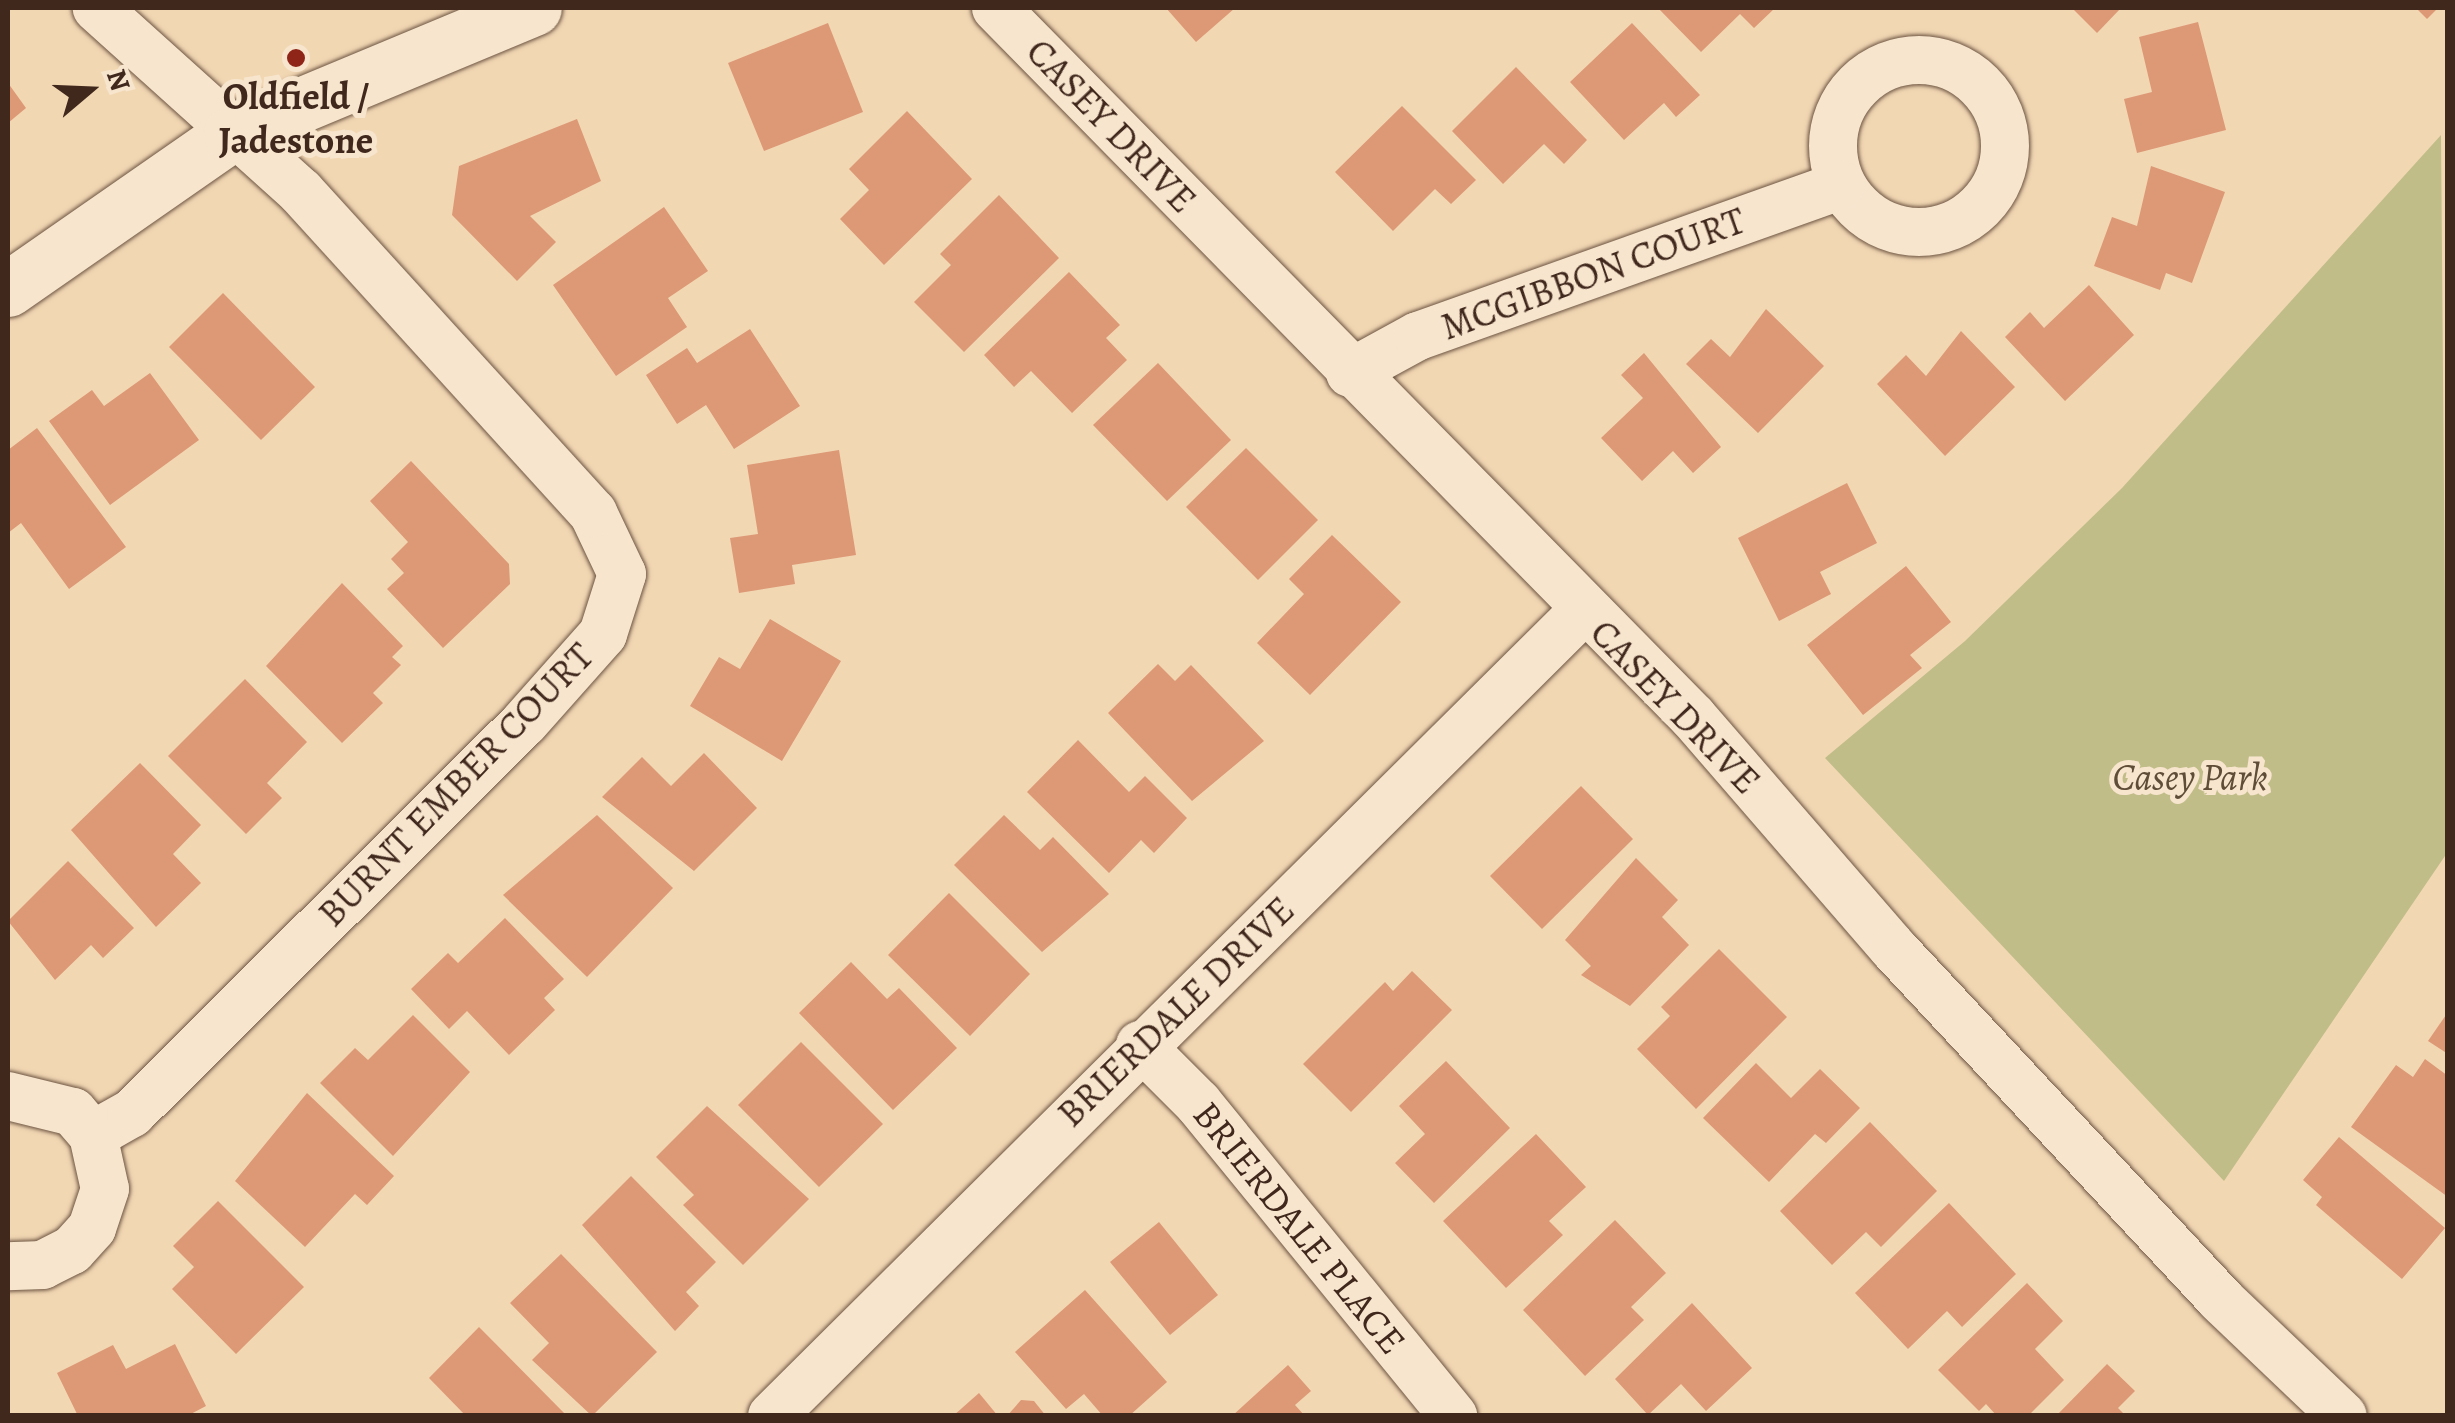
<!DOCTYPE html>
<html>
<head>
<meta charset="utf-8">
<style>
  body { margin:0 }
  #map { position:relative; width:2455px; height:1423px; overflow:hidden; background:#f2d7b3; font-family:Alegreya,serif }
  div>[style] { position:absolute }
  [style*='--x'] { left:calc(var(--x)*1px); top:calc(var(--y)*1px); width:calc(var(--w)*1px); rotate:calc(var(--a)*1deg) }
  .green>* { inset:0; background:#c0bd89 }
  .building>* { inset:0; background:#dd9876 }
  .roads { filter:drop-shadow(0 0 2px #6c5442) drop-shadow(0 0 2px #6c5442) }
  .minor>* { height:48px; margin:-24px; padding:0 24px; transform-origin:24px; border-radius:24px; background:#f7e5ce }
  .minor>.ring { margin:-24px; padding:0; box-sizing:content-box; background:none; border:48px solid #f7e5ce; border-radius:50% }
  .tertiary>* { height:55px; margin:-27.5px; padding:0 27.5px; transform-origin:27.5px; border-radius:27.5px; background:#f7e5ce }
  .dots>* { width:28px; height:28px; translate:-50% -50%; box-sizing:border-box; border:5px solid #f7e5ce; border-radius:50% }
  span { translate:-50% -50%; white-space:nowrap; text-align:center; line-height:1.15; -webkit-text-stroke:10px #f7e5ce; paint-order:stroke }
  .poi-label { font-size:38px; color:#40281d; font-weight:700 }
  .street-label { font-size:38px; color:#40281d }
  .park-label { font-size:38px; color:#604d38; font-style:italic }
  .frame { position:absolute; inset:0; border:10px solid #40281d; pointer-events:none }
  .north { position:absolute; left:40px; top:40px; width:100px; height:100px; -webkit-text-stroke:8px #f7e5ce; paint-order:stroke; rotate:71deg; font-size:28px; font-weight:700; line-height:40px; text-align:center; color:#40281d }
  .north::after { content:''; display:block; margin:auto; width:35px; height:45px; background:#40281d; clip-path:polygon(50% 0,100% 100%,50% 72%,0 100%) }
</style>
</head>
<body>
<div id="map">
  <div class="green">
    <div style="clip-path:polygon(2441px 135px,2447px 853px,2224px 1181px,1825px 758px,1965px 641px,2122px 488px)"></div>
  </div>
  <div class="building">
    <div style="clip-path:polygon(1166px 8px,1235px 8px,1196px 42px)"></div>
    <div style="clip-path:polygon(1658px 8px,1775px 8px,1754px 28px,1740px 14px,1701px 52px)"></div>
    <div style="clip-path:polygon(2072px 8px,2121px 8px,2097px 33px)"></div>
    <div style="clip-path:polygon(2416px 8px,2438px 8px,2427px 19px)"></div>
    <div style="clip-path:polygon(2198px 22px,2226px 130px,2137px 153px,2124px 99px,2152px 92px,2139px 37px)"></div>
    <div style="clip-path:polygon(828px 23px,863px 112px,764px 151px,728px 63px)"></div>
    <div style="clip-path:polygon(1632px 23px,1700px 95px,1676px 117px,1664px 103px,1624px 140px,1570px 82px)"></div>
    <div style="clip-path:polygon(1516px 67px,1587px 140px,1564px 164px,1544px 144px,1503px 184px,1452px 131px)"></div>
    <div style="clip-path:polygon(8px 83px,26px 108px,8px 123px)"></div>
    <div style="clip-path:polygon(1402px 106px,1476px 180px,1451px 204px,1435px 189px,1393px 231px,1335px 172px)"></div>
    <div style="clip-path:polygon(907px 111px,972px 179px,884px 265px,840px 219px,869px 190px,849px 169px)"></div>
    <div style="clip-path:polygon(577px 119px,601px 181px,530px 216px,556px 242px,517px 281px,452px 215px,459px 166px)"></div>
    <div style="clip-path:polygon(2151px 166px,2225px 192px,2192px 283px,2166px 273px,2160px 290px,2094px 266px,2112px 217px,2137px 226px)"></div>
    <div style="clip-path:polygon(999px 195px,1059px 258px,964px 352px,914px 302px,951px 265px,940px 254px)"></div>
    <div style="clip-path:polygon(664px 207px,708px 271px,668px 298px,687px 327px,616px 376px,553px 285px)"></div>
    <div style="clip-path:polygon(1069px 272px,1120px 325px,1106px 338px,1127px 360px,1072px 413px,1031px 371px,1014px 387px,984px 355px)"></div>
    <div style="clip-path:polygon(2089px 285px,2134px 335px,2065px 401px,2005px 337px,2030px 312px,2044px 328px)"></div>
    <div style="clip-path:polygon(223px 293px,315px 387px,261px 440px,169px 347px)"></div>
    <div style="clip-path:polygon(1766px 309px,1824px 366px,1758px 433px,1686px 364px,1711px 339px,1730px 357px)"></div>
    <div style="clip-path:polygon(750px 329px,800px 406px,734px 449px,706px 405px,677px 424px,646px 375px,687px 348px,697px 363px)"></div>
    <div style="clip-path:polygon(1961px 331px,2015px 387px,1945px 456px,1877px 384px,1906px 355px,1926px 376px)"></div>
    <div style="clip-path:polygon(1644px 353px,1721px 447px,1693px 473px,1673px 451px,1642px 481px,1601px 438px,1643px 398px,1621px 375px)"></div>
    <div style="clip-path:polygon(1158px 363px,1231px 440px,1167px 501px,1093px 425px)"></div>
    <div style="clip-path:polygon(150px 373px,199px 440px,110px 505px,49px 421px,92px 390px,104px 406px)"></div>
    <div style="clip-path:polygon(37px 428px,126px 547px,69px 589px,21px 523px,8px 533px,8px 450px)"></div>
    <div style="clip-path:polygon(1246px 448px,1318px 520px,1258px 580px,1186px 507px)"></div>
    <div style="clip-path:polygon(839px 450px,856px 555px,792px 565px,795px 584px,739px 593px,730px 538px,758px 534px,747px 465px)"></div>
    <div style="clip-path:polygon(411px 461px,509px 564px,510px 584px,443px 648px,387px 589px,404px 573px,391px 559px,408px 542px,370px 501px)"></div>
    <div style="clip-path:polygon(1847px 483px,1877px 543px,1820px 572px,1831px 594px,1779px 621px,1738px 538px)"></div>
    <div style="clip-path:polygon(1332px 535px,1401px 602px,1310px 695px,1257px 643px,1304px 594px,1289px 579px)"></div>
    <div style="clip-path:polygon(1906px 566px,1951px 622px,1910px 655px,1922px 668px,1863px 715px,1807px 645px)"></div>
    <div style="clip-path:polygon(342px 583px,403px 646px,392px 657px,401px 665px,373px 693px,383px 703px,342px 743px,266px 666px)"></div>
    <div style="clip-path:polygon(770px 619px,841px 661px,782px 761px,690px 706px,719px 657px,740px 669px)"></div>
    <div style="clip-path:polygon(1158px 664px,1175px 681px,1191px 665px,1264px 741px,1192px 801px,1108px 713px)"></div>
    <div style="clip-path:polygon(245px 679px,307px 742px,267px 783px,282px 798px,246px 834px,168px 756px)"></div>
    <div style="clip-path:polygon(1078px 740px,1129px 792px,1145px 776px,1187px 818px,1154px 853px,1141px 840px,1109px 873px,1027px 792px)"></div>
    <div style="clip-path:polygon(704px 753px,757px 808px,694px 871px,602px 797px,642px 757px,671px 786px)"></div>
    <div style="clip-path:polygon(140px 763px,201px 825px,173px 854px,201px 883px,156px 927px,71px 830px)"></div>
    <div style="clip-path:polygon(1581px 786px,1633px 839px,1542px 929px,1490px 876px)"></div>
    <div style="clip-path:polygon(597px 815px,673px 888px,587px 977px,503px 895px)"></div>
    <div style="clip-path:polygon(1004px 815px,1040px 850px,1053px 837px,1109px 894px,1042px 952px,954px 865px)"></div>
    <div style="clip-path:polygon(1636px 858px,1678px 900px,1662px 917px,1689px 945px,1630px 1006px,1581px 975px,1591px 966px,1565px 940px)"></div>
    <div style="clip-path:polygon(68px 861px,134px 928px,103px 958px,91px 945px,55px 980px,8px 921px)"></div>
    <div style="clip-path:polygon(949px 893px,1030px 974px,970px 1036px,888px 955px)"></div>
    <div style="clip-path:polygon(505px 918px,564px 979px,544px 998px,555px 1010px,509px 1055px,467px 1011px,449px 1029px,411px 989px,448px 953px,458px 963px)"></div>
    <div style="clip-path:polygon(1719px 949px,1787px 1017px,1696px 1109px,1637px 1049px,1670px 1016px,1661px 1007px)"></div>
    <div style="clip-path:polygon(851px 962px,887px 999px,899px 988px,957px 1048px,893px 1110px,799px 1013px)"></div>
    <div style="clip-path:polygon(1412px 971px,1452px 1010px,1351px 1112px,1303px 1064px,1385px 982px,1393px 991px)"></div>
    <div style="clip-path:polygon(2448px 1012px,2448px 1054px,2428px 1041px)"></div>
    <div style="clip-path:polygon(413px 1015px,470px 1072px,393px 1156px,320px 1083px,355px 1048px,368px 1060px)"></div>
    <div style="clip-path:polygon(801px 1042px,883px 1124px,819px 1187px,738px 1105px)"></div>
    <div style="clip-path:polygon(2425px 1059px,2448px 1076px,2448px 1197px,2351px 1127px,2396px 1065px,2413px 1077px)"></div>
    <div style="clip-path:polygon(1446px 1061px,1510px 1128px,1434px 1203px,1395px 1163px,1425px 1134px,1399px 1106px)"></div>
    <div style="clip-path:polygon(1756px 1063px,1791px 1098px,1820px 1069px,1860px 1108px,1826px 1143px,1815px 1134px,1769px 1182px,1703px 1118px)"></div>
    <div style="clip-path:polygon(307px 1093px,394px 1176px,367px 1205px,355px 1194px,305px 1247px,235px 1181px)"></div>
    <div style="clip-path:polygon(707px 1106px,809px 1199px,743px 1265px,683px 1205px,694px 1195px,656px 1157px)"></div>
    <div style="clip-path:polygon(1870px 1122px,1937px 1191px,1881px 1247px,1866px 1232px,1832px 1265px,1780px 1211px)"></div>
    <div style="clip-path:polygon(1536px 1134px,1586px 1187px,1549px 1221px,1563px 1235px,1506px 1288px,1443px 1221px)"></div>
    <div style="clip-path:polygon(2339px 1137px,2445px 1228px,2402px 1279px,2316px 1205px,2322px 1197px,2303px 1180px)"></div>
    <div style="clip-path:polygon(631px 1176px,716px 1262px,686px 1292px,699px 1306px,675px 1331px,582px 1225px)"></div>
    <div style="clip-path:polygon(218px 1201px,304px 1287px,236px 1354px,172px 1289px,194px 1267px,173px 1246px)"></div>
    <div style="clip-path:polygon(1949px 1203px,2016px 1274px,1962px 1327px,1947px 1311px,1908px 1349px,1855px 1293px)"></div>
    <div style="clip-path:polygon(1615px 1220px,1666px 1273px,1631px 1307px,1644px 1320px,1585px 1376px,1523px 1310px)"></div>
    <div style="clip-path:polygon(1159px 1222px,1218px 1295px,1170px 1335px,1110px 1262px)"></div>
    <div style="clip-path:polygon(561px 1254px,657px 1352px,592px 1416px,532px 1360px,549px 1343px,510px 1303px)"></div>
    <div style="clip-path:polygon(2027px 1283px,2063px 1321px,2035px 1349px,2064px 1380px,2028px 1416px,1997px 1416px,1986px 1404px,1979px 1411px,1938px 1370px)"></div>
    <div style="clip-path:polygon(1085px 1290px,1167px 1382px,1129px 1416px,1103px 1416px,1084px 1394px,1066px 1409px,1015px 1352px)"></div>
    <div style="clip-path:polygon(1692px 1303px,1752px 1368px,1706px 1411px,1681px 1384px,1648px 1415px,1615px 1379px)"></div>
    <div style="clip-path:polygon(479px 1327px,567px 1416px,466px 1416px,429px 1378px)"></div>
    <div style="clip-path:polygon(175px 1344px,206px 1406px,187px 1416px,78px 1416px,57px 1373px,113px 1345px,126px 1369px)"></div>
    <div style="clip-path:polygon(2107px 1364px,2135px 1391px,2118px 1408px,2126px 1416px,2056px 1416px)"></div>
    <div style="clip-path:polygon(1288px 1365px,1311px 1391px,1295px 1405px,1305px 1416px,1232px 1416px)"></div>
    <div style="clip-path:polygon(979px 1393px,998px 1416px,953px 1416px)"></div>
    <div style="clip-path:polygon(1021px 1400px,1034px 1401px,1046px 1416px,1007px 1416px)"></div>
  </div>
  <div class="roads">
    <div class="minor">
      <div style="--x:996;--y:8;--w:994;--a:45.49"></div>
      <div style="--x:1693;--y:717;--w:306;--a:49.1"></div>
      <div style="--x:1893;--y:948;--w:481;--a:47"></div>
      <div style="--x:2221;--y:1300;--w:168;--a:43.6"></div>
      <div class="ring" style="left:1833px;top:60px;width:124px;height:124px"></div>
      <div style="--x:1350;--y:373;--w:77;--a:-28.6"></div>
      <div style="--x:1418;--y:336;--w:449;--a:-19.6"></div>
      <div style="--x:1140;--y:1045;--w:82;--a:45"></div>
      <div style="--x:1198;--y:1103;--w:404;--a:50.8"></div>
      <div style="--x:8;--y:1096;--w:67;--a:13.8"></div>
      <div style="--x:73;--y:1112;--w:30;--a:49"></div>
      <div style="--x:93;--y:1135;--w:55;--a:77.5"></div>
      <div style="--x:105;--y:1189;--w:41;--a:108.4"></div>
      <div style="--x:92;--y:1228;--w:30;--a:132"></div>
      <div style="--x:72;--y:1250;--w:33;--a:153"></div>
      <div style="--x:43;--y:1265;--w:35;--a:178"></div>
      <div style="--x:93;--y:1135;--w:45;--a:-29.4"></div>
      <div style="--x:132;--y:1113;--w:553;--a:-44.85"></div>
      <div style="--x:524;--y:723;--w:119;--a:-48.4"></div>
      <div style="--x:603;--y:634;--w:63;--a:-72.4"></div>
      <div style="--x:622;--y:574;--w:68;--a:-115.4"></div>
      <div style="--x:593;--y:513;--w:434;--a:-132.3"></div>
      <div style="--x:301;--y:192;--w:275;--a:-138"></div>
      <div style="--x:772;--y:1416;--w:1143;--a:-44.79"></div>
    </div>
    <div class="tertiary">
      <div style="--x:8;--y:289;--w:272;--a:-34.8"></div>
      <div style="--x:231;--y:134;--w:328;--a:-22.6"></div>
    </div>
  </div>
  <div class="dots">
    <div style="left:296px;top:58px;background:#8f2418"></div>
  </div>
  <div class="poi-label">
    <span style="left:296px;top:119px">Oldfield /<br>Jadestone</span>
  </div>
  <div class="street-label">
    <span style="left:1111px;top:126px;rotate:46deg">CASEY DRIVE</span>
    <span style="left:1593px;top:274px;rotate:-20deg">MCGIBBON COURT</span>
    <span style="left:1675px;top:707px;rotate:46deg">CASEY DRIVE</span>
    <span style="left:456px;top:785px;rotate:-46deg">BURNT EMBER COURT</span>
    <span style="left:1176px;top:1012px;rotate:-44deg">BRIERDALE DRIVE</span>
    <span style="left:1299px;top:1228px;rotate:51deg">BRIERDALE PLACE</span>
  </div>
  <div class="park-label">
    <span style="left:2190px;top:778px">Casey Park</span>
  </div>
  <div class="frame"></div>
  <div class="north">N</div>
</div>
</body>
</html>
